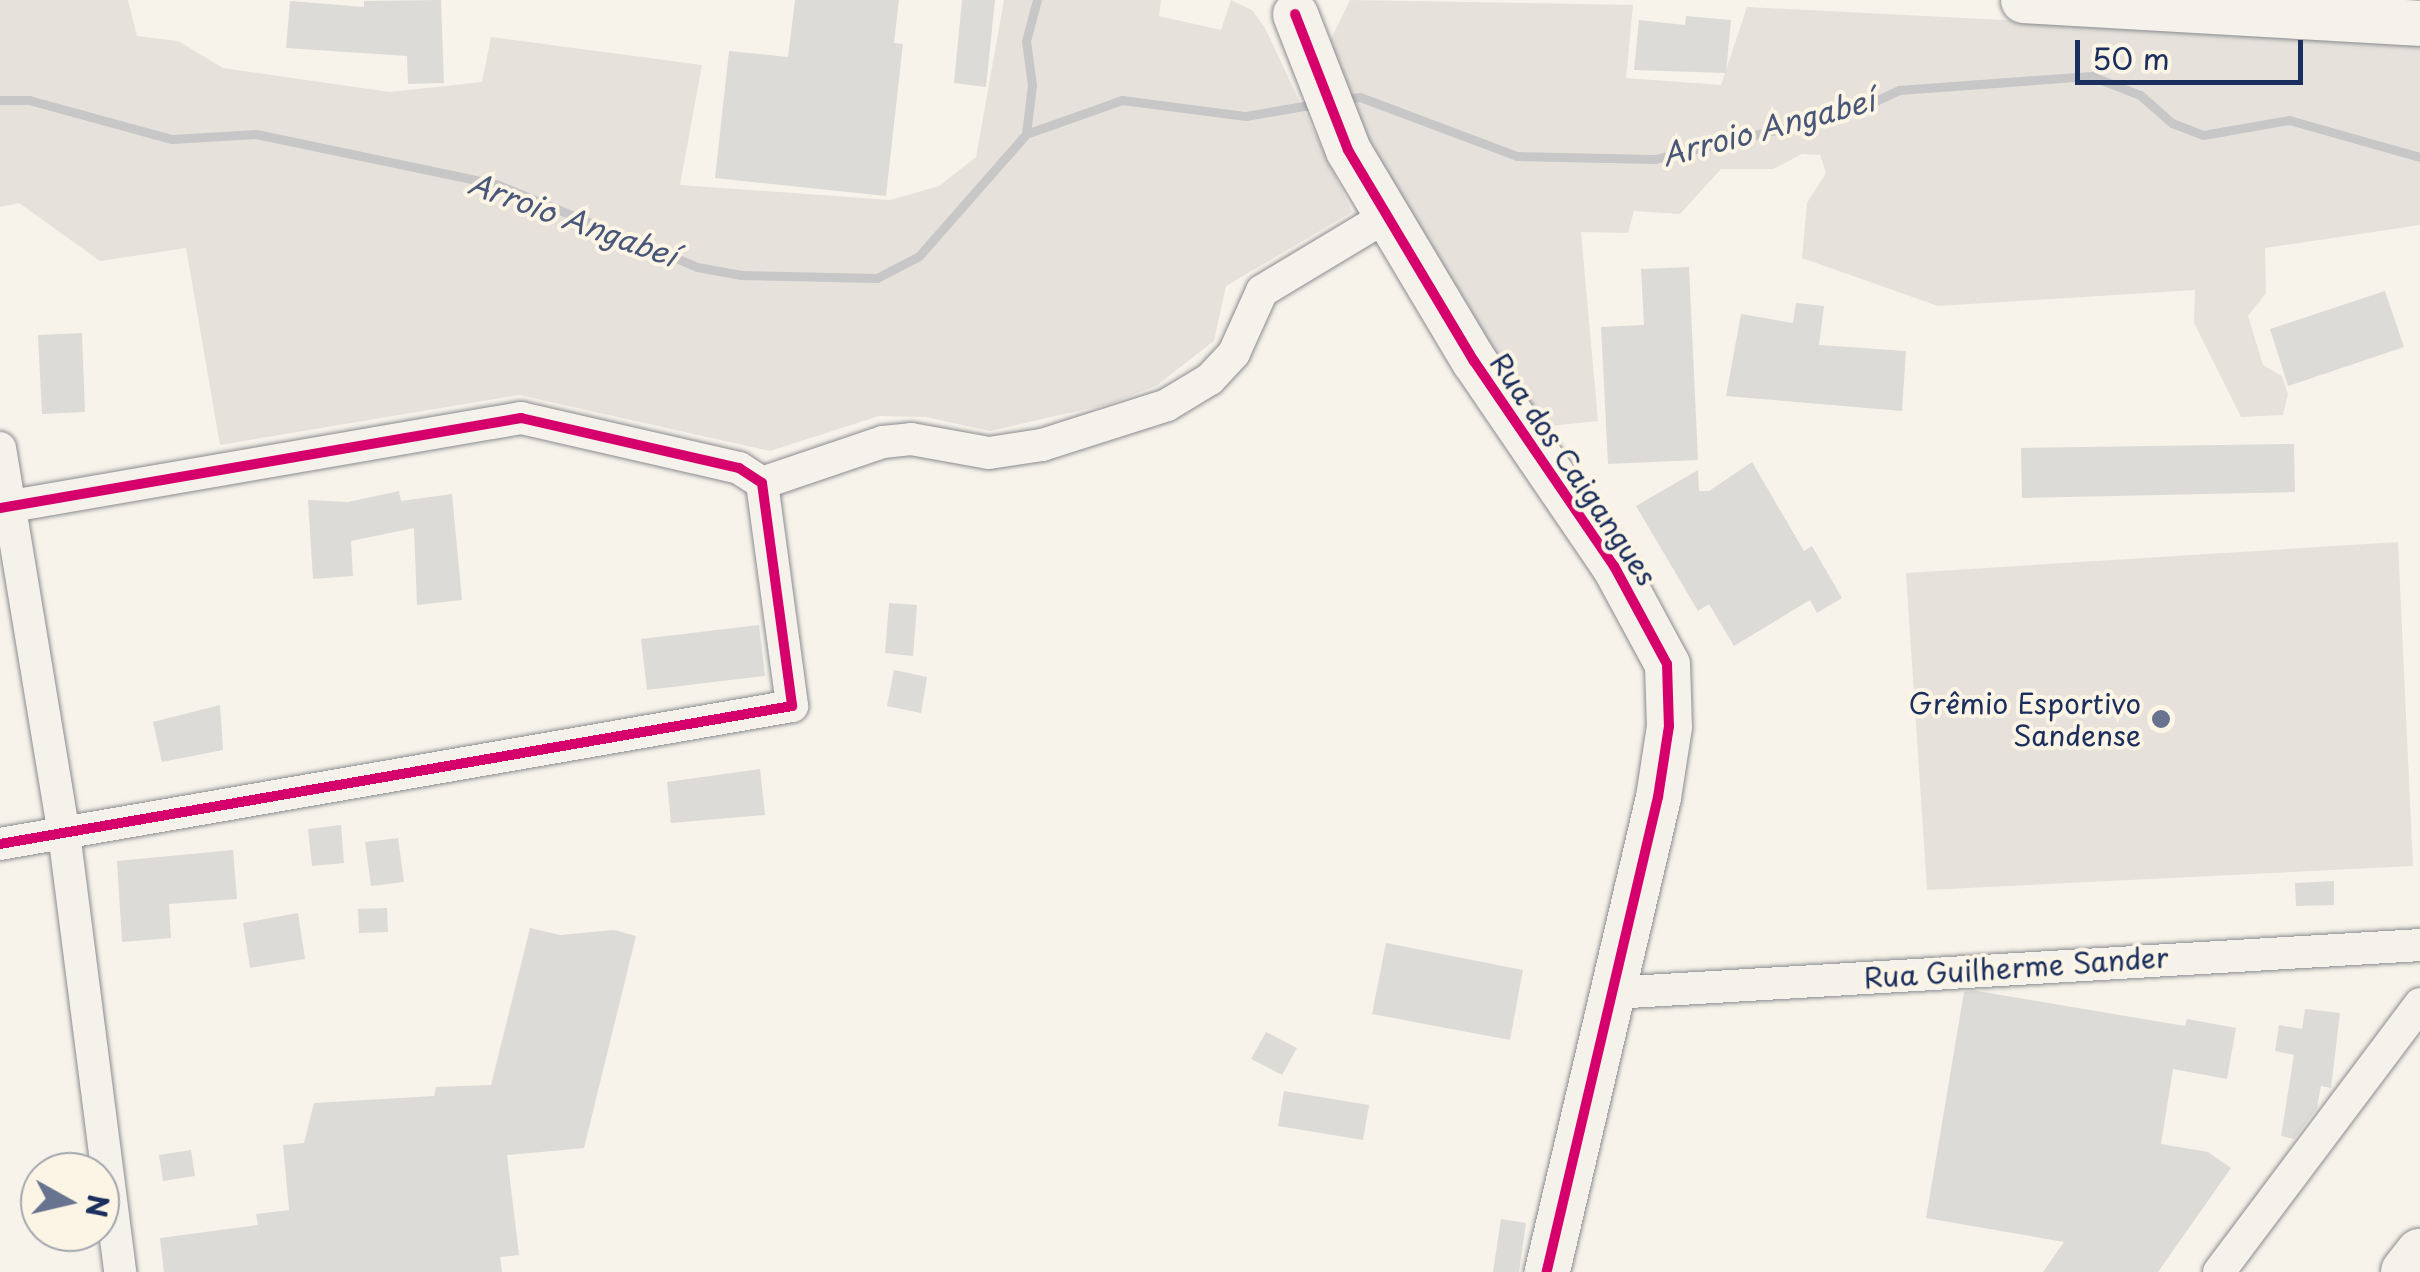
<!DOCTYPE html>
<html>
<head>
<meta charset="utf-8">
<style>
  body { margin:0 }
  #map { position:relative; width:2420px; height:1272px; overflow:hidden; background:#f7f3ea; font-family:"Playpen Sans",sans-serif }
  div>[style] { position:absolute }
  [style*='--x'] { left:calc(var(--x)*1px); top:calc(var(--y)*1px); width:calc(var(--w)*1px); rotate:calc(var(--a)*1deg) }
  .green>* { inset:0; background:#e6e2db }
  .stream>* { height:9px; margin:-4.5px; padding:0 4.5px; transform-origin:4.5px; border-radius:4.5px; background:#c7c7c7 }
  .building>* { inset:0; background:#dddbd7 }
  .roads { filter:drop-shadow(0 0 2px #8a8c91) drop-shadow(0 0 2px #8a8c91) }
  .street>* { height:32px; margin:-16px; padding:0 16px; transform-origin:16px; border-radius:16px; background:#f5f2ec }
  .secondary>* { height:45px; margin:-22.5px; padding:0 22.5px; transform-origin:22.5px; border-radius:22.5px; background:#f5f2ec }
  .primary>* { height:50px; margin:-25px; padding:0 25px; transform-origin:25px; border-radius:25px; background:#f5f2ec }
  .cycleway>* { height:10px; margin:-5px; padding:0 5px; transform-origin:5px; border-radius:5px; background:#d6006c }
  .dots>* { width:28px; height:28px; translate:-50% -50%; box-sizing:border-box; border:5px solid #fcf5e5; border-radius:50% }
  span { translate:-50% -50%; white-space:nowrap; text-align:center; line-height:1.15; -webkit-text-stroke:8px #fcf5e5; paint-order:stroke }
  .street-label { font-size:28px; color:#1b2f5e }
  .poi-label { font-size:28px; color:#1b2f5e }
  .right { translate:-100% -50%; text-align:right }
  .water-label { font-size:30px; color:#485779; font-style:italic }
  .north { position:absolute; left:20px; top:1152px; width:100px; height:100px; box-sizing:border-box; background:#fcf5e5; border:2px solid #a2a6af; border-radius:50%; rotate:98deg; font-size:28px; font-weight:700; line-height:40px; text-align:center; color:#1b2f5e }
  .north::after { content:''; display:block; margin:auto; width:35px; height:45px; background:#68748f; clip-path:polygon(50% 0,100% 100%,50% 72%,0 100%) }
  .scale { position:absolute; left:2075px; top:40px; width:228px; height:45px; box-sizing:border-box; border:5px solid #1b2f5e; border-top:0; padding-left:12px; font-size:30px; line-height:35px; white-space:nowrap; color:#1b2f5e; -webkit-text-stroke:8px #fcf5e5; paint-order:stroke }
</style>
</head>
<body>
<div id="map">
  <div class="green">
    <div style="clip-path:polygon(0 0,128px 0,137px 36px,178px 41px,223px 68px,390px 92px,482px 82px,491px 37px,702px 65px,680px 185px,890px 200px,939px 186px,976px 157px,1004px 0,1161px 0,1159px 16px,1221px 30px,1231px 0,1252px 10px,1265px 28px,1352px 212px,1226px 286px,1214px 341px,1156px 386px,1109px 404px,990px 431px,925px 417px,879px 416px,770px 451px,519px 395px,220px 445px,186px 248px,100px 261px,19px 203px,0 207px)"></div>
    <div style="clip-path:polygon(1350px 0,1633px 5px,1626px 78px,1721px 85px,1747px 7px,2420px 41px,2420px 225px,2265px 248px,2266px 293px,2248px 316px,2263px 365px,2282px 376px,2288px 394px,2283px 415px,2241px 417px,2194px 323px,2195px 290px,1938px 306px,1802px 258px,1807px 203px,1826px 173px,1820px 155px,1802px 154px,1773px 169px,1721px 169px,1680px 214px,1634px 211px,1628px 233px,1581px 232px,1598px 421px,1541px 427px,1383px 168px,1334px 64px,1329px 43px)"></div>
    <div style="clip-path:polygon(2398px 542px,2413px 866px,1927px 890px,1906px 573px)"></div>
  </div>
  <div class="stream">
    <div style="--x:0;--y:100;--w:29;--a:0"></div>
    <div style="--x:29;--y:100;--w:148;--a:15.3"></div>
    <div style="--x:172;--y:139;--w:84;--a:-3.4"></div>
    <div style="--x:256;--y:134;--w:245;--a:11.8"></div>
    <div style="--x:496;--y:184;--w:217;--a:22.4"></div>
    <div style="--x:697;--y:267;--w:45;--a:10.3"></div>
    <div style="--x:741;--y:275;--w:136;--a:1.3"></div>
    <div style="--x:877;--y:278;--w:47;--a:-27.6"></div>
    <div style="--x:919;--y:256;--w:162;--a:-48.7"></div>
    <div style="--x:1026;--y:134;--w:102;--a:-19.5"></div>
    <div style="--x:1122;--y:100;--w:125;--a:7.4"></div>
    <div style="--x:1246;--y:116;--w:70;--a:-9.9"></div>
    <div style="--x:1340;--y:100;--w:20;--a:-9"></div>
    <div style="--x:1360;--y:97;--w:168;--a:20.6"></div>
    <div style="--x:1517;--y:156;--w:138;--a:1.2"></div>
    <div style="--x:1655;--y:159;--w:205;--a:-13.6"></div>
    <div style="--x:1854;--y:111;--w:50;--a:-25"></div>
    <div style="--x:1899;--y:90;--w:193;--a:-4.2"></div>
    <div style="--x:2091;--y:76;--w:53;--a:21.2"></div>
    <div style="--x:2140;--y:95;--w:43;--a:41.2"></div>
    <div style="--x:2172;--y:123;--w:33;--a:21"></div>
    <div style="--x:2203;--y:135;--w:87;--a:-9.9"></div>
    <div style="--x:2289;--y:120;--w:136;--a:15.8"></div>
    <div style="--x:1026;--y:134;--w:49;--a:-83"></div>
    <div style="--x:1032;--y:85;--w:44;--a:-97.8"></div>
    <div style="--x:1026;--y:41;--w:42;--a:-75"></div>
  </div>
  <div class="building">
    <div style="clip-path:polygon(441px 0,444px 83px,408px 84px,407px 56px,286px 48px,290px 1px,364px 7px,364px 1px)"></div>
    <div style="clip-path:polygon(795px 0,899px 0,894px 43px,903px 44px,886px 196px,715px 178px,729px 51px,788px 57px)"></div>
    <div style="clip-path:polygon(962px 0,995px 0,986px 87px,954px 83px)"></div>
    <div style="clip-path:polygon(1686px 16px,1731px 20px,1726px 73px,1634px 70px,1639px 20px,1685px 25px)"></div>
    <div style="clip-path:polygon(1689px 267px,1698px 460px,1608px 464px,1601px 327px,1644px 325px,1641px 269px)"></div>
    <div style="clip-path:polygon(2385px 291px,2404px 347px,2288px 386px,2270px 329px)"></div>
    <div style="clip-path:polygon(1796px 303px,1824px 306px,1819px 345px,1906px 351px,1902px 411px,1726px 396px,1741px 314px,1793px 323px)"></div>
    <div style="clip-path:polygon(82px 333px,85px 412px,42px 414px,38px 335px)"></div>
    <div style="clip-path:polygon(2294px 444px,2295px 492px,2022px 498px,2021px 448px)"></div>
    <div style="clip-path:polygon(1752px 462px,1804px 551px,1812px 546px,1842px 598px,1817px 613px,1810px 600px,1734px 646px,1709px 604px,1698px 611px,1636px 506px,1698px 470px,1699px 491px,1709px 491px)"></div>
    <div style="clip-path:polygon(399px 491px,401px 501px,452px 494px,462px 600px,417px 605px,414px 528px,351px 541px,353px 576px,313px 579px,308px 500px,348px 502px)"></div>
    <div style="clip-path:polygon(889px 603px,917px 605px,913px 656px,885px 653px)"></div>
    <div style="clip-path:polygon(759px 625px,765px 676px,647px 690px,641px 639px)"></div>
    <div style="clip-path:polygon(894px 670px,927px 677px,921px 713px,887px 706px)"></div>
    <div style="clip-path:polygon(220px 705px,223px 750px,162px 762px,153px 722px)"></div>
    <div style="clip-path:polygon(760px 769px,765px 815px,671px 823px,667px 782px)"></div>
    <div style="clip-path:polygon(341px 825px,344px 863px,312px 866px,308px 829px)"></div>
    <div style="clip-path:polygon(398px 838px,404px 882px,371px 886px,365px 842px)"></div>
    <div style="clip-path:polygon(233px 850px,237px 899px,169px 904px,171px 938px,122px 942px,117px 861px)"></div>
    <div style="clip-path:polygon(2334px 881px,2334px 905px,2296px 906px,2295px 883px)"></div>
    <div style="clip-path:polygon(387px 908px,388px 932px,359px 933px,358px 909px)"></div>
    <div style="clip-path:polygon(298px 913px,305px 959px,250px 968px,243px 923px)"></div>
    <div style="clip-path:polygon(530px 928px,560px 935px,614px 930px,636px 936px,584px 1148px,507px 1155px,519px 1255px,500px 1257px,502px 1272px,164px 1272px,160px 1238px,258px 1225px,256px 1214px,289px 1210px,283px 1145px,304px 1143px,314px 1103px,434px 1096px,436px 1087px,491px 1085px)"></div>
    <div style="clip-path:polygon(1386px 943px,1523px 970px,1510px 1040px,1372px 1014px)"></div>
    <div style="clip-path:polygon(1977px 991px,2185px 1026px,2187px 1019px,2236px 1028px,2227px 1079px,2173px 1069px,2161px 1144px,2208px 1152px,2231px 1168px,2158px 1272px,2043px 1272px,2064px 1242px,1926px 1218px,1964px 992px)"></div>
    <div style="clip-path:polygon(2305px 1009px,2340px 1013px,2331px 1088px,2321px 1086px,2317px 1108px,2294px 1139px,2281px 1136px,2294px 1055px,2275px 1051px,2279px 1025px,2302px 1029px)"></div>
    <div style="clip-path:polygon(1266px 1032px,1297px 1048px,1282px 1075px,1251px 1059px)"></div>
    <div style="clip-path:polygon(1284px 1091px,1369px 1105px,1363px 1140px,1278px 1126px)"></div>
    <div style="clip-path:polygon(191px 1150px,195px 1176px,163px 1181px,159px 1155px)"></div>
    <div style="clip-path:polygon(1501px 1219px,1526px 1223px,1519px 1272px,1493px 1272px)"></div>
  </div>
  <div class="roads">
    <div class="street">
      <div style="--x:0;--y:448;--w:390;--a:80.6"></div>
      <div style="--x:64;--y:833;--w:443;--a:82.7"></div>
      <div style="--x:762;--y:483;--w:128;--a:-18.7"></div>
      <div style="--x:883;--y:442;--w:28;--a:-6"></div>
      <div style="--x:911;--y:439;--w:79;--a:10.2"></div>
      <div style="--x:989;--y:453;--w:54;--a:-8.6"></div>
      <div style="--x:1042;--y:445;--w:131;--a:-17.7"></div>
      <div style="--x:1167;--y:405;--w:50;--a:-31.2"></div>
      <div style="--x:1210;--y:379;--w:35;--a:-47"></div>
      <div style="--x:1234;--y:353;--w:68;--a:-65.7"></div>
      <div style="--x:1262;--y:291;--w:146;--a:-31"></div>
      <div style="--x:0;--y:508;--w:529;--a:-9.8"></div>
      <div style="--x:521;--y:418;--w:224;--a:12.9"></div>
      <div style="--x:739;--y:468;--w:27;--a:33"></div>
      <div style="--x:762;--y:483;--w:225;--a:82.3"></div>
      <div style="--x:792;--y:706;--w:804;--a:170.12"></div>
      <div style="--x:1613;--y:993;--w:808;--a:-3.4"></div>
      <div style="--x:2219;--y:1272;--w:335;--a:-53.1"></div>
    </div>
    <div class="secondary">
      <div style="--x:2023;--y:0;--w:398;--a:3.3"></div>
      <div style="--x:1295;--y:14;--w:146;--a:68.7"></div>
      <div style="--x:1348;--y:150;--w:246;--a:59.2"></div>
      <div style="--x:1474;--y:361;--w:248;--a:55.7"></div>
      <div style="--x:1614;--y:566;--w:111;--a:61.6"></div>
      <div style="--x:1667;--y:664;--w:62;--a:88.2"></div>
      <div style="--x:1669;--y:726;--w:72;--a:98.8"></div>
      <div style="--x:1658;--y:797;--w:488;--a:103.2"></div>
    </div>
    <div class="primary">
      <div style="--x:2406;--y:1272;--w:23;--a:-52"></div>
    </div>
  </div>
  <div class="cycleway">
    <div style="--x:1295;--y:14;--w:146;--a:68.7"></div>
    <div style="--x:1348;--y:150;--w:246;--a:59.2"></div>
    <div style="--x:1474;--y:361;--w:248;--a:55.7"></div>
    <div style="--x:1614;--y:566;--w:111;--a:61.6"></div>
    <div style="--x:1667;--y:664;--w:62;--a:88.2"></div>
    <div style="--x:1669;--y:726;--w:72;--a:98.8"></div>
    <div style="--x:1658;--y:797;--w:488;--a:103.2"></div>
    <div style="--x:0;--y:508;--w:529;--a:-9.8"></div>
    <div style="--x:521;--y:418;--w:224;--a:12.9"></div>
    <div style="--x:739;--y:468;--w:27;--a:33"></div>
    <div style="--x:762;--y:483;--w:225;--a:82.3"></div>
    <div style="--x:792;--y:706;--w:804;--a:170.12"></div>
  </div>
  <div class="dots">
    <div style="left:2161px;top:719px;background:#68748f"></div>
  </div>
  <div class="street-label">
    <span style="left:1574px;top:469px;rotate:56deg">Rua dos Caigangues</span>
    <span style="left:2016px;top:967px;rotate:-4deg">Rua Guilherme Sander</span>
  </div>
  <div class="poi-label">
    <span class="right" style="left:2141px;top:719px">Grêmio Esportivo<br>Sandense</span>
  </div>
  <div class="water-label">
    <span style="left:1768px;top:127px;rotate:-15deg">Arroio Angabeí</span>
    <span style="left:573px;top:219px;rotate:20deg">Arroio Angabeí</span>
  </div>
  <div class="north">N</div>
  <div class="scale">50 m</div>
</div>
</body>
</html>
